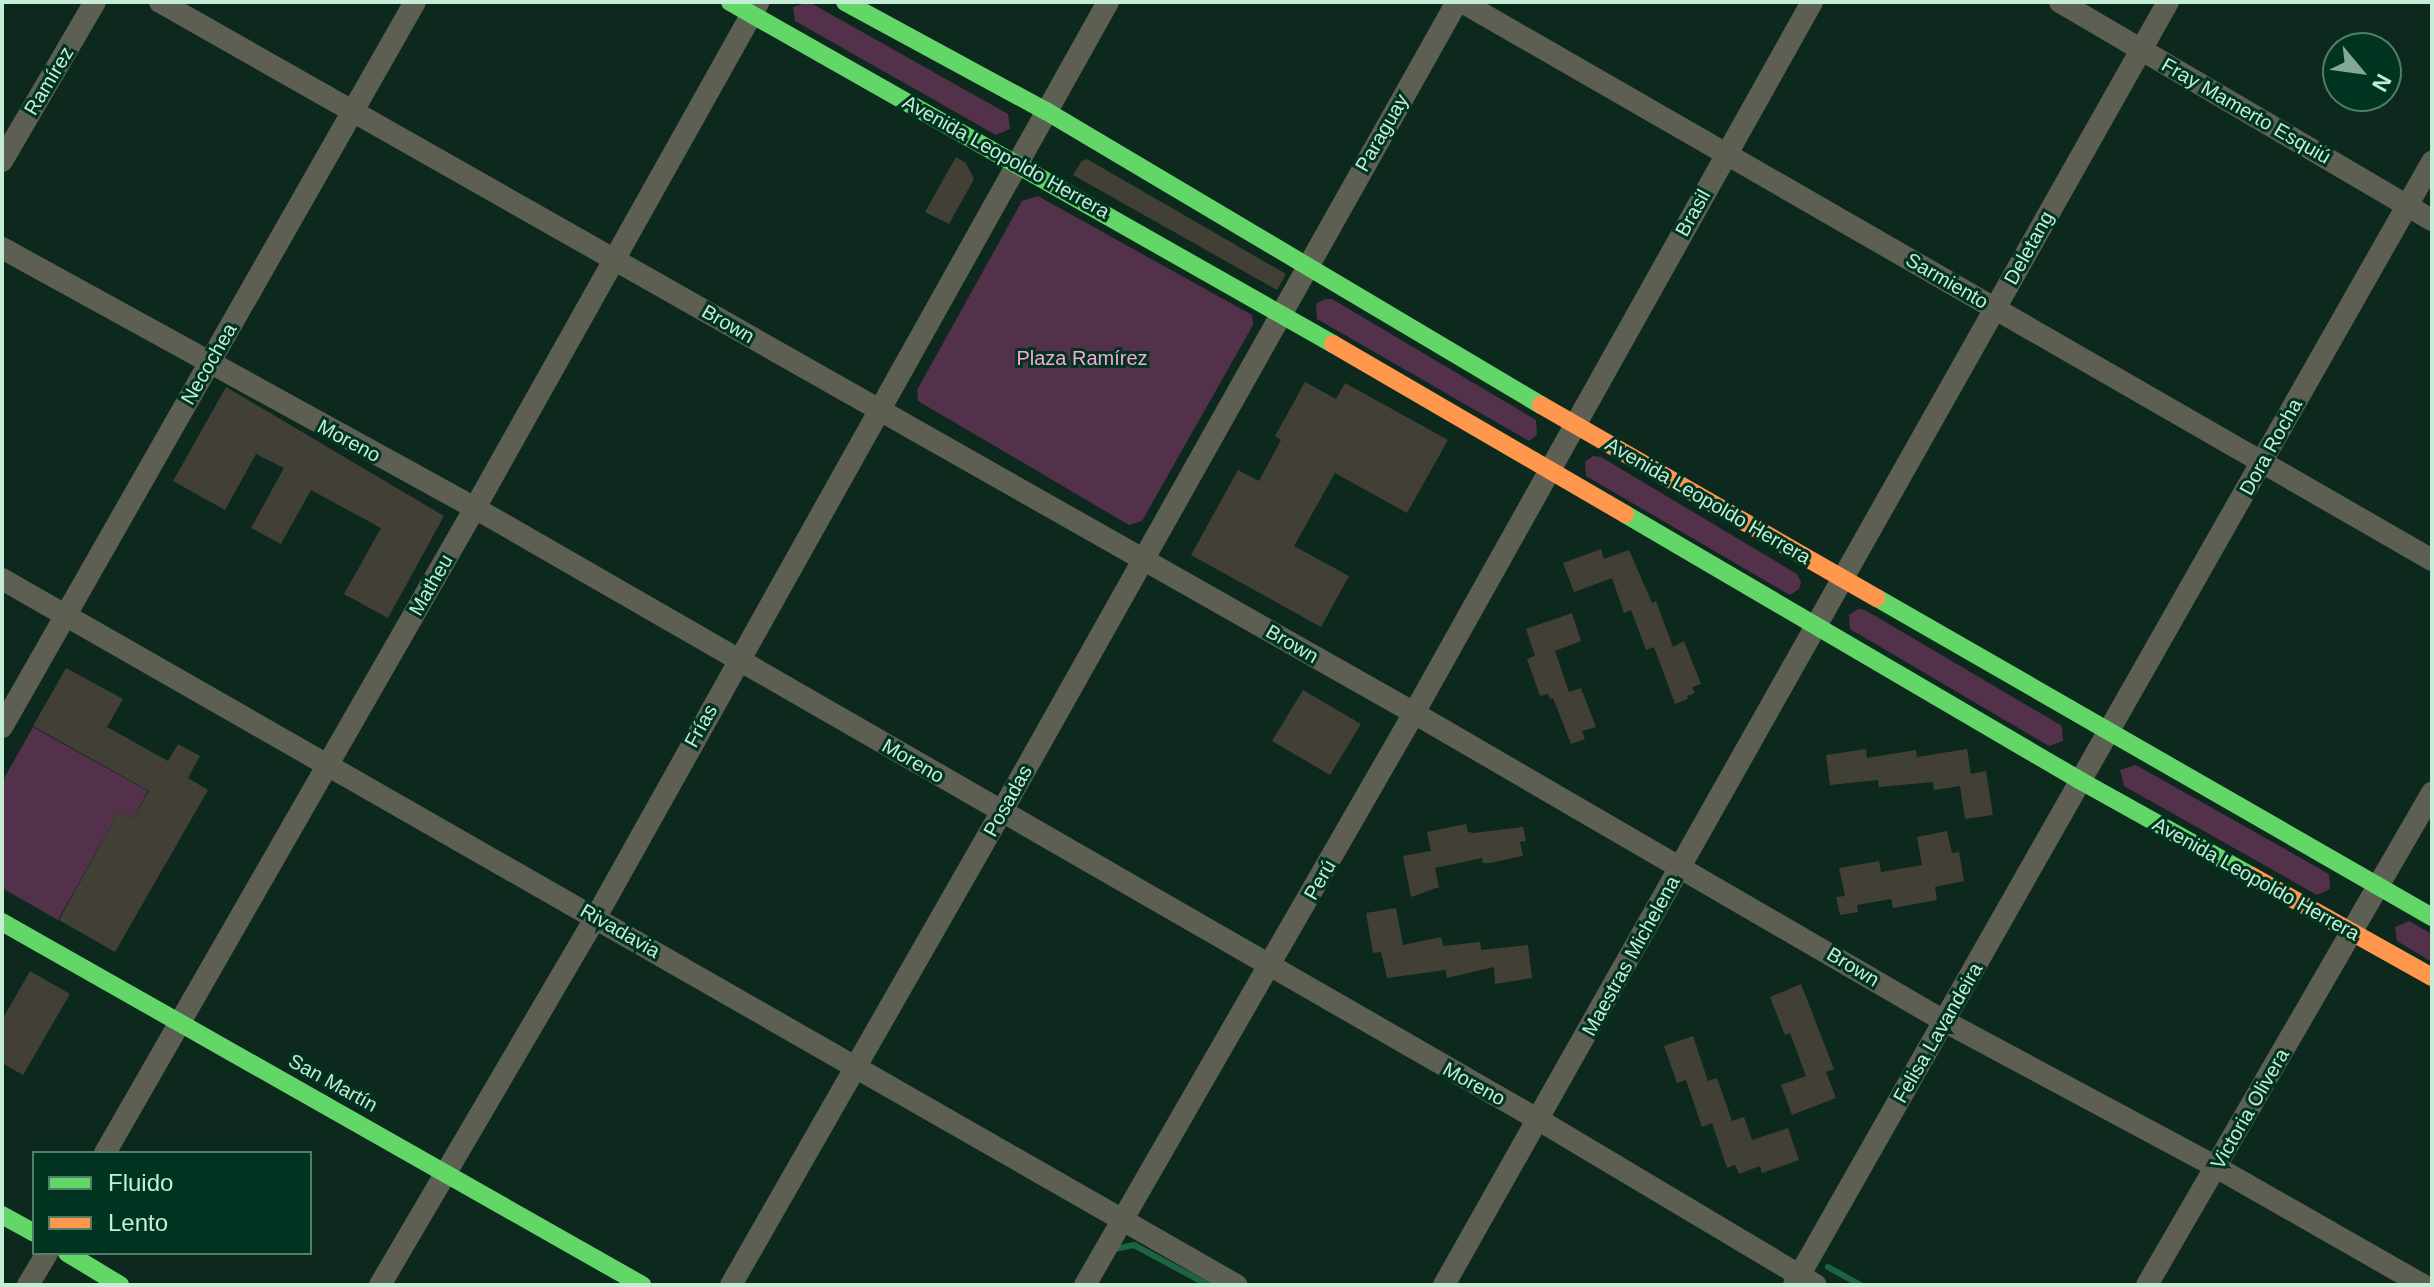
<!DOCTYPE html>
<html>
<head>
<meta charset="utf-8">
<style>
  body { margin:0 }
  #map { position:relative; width:2434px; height:1287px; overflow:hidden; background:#0d281d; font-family:Arial,sans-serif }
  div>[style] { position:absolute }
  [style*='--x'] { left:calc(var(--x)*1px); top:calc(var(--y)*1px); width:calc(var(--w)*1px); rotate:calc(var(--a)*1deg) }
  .green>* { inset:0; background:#54314a }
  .stream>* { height:6px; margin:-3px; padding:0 3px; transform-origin:3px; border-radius:3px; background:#1c6344 }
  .building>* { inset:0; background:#424036 }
  .street>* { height:22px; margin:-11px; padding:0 11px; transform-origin:11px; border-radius:11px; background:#5d5f53 }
  .fast>* { height:18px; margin:-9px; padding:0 9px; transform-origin:9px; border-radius:9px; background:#63d668 }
  .slow>* { height:18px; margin:-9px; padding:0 9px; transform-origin:9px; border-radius:9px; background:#ff974d }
  span { translate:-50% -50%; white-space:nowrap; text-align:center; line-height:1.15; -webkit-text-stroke:6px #013420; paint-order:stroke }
  .street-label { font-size:20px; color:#c4edd6 }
  .park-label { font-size:20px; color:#f9a4dc }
  .frame { position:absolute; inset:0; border:4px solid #c4edd6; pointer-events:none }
  .legend { position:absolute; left:32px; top:1151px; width:280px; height:104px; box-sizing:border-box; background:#013420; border:2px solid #4f7e69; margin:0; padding:10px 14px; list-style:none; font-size:24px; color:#c4edd6 }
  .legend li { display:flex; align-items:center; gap:16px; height:40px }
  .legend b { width:40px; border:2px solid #4f7e69 }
  .north { position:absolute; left:2322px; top:32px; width:80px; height:80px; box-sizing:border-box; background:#013420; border:2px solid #4f7e69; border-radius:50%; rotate:119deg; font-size:22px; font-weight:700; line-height:32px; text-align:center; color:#c4edd6 }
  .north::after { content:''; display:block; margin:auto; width:28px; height:36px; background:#84a895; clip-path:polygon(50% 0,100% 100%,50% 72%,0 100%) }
</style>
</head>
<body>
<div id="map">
  <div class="green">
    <div style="clip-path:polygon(809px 2px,1008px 114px,1010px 129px,996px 135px,795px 21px,793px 7px)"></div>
    <div style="clip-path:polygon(1038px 196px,1252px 315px,1253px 325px,1142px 521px,1129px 525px,918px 401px,917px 390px,1022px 201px)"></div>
    <div style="clip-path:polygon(1332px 299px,1536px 420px,1537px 435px,1529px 441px,1317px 319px,1316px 304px,1325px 299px)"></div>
    <div style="clip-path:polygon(1601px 457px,1797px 574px,1801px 582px,1799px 589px,1790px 595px,1586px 476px,1585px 462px,1593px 456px)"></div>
    <div style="clip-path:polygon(1865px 610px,2062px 726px,2063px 741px,2049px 746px,1850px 629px,1849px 615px,1858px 609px)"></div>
    <div style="clip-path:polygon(33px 727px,148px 791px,133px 819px,119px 811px,58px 920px,2px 888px,2px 782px)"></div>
    <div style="clip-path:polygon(2136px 765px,2329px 874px,2330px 889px,2317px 895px,2124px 786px,2120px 770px)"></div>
    <div style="clip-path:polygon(2409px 921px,2432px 934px,2432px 962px,2397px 941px,2395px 927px)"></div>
  </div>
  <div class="stream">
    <div style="--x:1115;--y:1249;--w:19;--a:-12"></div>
    <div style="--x:1134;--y:1245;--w:84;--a:28.4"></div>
    <div style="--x:1828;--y:1267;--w:38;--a:29"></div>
  </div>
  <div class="building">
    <div style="clip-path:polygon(956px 157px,966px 163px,974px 179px,949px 224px,925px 212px)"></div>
    <div style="clip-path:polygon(1087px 159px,1286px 274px,1277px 290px,1073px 175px,1081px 162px)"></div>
    <div style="clip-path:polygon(1305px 382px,1336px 399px,1345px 383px,1448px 440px,1407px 513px,1335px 473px,1294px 546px,1349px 576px,1321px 627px,1191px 555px,1238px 470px,1259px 481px,1281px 440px,1275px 436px)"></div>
    <div style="clip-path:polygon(226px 387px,444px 516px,388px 618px,344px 594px,381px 528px,311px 490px,281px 544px,251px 528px,284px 468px,256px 454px,225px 510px,173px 481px)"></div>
    <div style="clip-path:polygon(1601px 549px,1604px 559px,1629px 550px,1652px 603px,1656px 601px,1673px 647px,1684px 641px,1701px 684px,1692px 687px,1695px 693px,1687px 696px,1688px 699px,1675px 704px,1654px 647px,1646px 650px,1631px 610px,1624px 613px,1612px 578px,1574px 592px,1563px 563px)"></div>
    <div style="clip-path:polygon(1572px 613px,1581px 641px,1555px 651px,1569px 692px,1581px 688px,1596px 727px,1582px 731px,1585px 739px,1571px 744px,1553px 698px,1550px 699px,1548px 694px,1540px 696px,1527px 659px,1535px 656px,1526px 629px)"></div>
    <div style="clip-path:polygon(66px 668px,123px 699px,107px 727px,168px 761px,178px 744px,200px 756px,188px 778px,208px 790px,115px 952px,59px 920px,119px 811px,133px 819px,149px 791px,33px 726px)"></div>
    <div style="clip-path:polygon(1303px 690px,1361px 724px,1330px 775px,1272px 741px)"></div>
    <div style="clip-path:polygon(1866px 749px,1867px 758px,1916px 750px,1917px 757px,1967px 749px,1971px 774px,1986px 771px,1993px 815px,1965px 819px,1960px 786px,1934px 790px,1933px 782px,1879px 787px,1878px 780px,1830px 785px,1826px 755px)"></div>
    <div style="clip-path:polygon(1466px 824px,1468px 832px,1474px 833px,1523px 827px,1526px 841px,1520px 842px,1523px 856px,1490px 863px,1483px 863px,1482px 858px,1435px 868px,1439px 887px,1411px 897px,1403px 856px,1431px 851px,1427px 832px)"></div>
    <div style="clip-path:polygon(1947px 831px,1952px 853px,1959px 852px,1964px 881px,1935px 887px,1937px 900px,1893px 908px,1891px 899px,1857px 905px,1858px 912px,1840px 915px,1836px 897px,1845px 896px,1839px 868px,1879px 861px,1881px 872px,1922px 865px,1917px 837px)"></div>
    <div style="clip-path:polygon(1396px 908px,1403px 945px,1441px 937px,1443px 946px,1480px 942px,1481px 950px,1528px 945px,1532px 978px,1495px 984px,1494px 967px,1447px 978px,1446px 970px,1387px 978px,1381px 952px,1373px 953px,1366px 913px)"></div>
    <div style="clip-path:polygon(30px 971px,70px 994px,23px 1075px,2px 1063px,2px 1020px)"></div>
    <div style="clip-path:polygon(1801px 984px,1834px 1069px,1826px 1072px,1836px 1098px,1792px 1115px,1781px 1085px,1806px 1076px,1790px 1033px,1785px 1035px,1770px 997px)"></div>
    <div style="clip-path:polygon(1693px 1036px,1708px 1081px,1717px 1078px,1732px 1121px,1744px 1117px,1752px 1140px,1788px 1128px,1799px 1160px,1762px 1173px,1760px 1166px,1739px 1174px,1735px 1165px,1727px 1168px,1712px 1123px,1702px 1127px,1686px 1080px,1677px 1083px,1664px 1046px)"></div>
  </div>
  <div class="street">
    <div style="--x:160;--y:2;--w:1442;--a:29.55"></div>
    <div style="--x:1414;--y:713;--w:613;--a:30.16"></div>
    <div style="--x:1944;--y:1021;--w:309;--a:28.2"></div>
    <div style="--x:2216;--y:1167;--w:238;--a:29.7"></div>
    <div style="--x:1462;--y:2;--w:1119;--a:29.91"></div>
    <div style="--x:2060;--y:2;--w:431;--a:30.4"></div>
    <div style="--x:2;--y:161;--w:184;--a:-59.7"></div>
    <div style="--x:2;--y:248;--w:540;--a:28.8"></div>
    <div style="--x:475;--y:508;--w:1227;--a:29.91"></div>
    <div style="--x:1539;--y:1120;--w:322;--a:30.8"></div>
    <div style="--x:2;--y:579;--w:1422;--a:29.77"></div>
    <div style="--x:2;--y:727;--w:834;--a:-60.33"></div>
    <div style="--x:105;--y:1153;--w:744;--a:-60.16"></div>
    <div style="--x:475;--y:508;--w:579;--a:-60.73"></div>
    <div style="--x:28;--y:1285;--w:37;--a:-59"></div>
    <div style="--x:380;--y:1285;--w:427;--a:-59.6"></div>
    <div style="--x:596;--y:917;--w:1049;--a:-60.77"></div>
    <div style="--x:731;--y:1285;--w:546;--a:-60.24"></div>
    <div style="--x:1002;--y:811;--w:928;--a:-60.65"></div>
    <div style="--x:1085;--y:1285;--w:660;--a:-60.09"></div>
    <div style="--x:1414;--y:713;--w:815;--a:-60.76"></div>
    <div style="--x:1444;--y:1285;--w:1473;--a:-60.56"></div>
    <div style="--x:1794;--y:1285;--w:1292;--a:-60.4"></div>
    <div style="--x:2147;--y:1285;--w:569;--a:-59.92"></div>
  </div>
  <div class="fast">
    <div style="--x:730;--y:2;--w:693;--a:29.56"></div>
    <div style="--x:845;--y:2;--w:229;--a:28.5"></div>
    <div style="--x:1046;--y:111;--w:576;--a:30.71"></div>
    <div style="--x:1625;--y:514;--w:528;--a:30.35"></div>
    <div style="--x:2081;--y:781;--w:196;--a:29.1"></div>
    <div style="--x:1877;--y:598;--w:640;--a:29.89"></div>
    <div style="--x:2;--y:922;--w:736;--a:29.56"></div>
    <div style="--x:2;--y:1215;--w:37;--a:29"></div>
    <div style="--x:67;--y:1253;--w:62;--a:31.1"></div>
  </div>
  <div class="slow">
    <div style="--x:1333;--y:344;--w:338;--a:30.2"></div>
    <div style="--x:1541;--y:405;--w:387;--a:29.9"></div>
    <div style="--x:2252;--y:876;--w:206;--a:29.3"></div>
  </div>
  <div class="street-label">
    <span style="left:49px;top:81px;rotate:-59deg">Ramírez</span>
    <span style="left:2246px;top:111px;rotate:30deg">Fray Mamerto Esquiú</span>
    <span style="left:1382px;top:133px;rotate:-60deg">Paraguay</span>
    <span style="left:1006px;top:157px;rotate:29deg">Avenida Leopoldo Herrera</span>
    <span style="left:1693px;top:213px;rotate:-61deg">Brasil</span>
    <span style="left:2029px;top:248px;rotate:-61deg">Deletang</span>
    <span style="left:1947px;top:281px;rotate:30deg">Sarmiento</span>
    <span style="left:728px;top:324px;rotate:30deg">Brown</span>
    <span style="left:209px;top:364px;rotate:-60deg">Necochea</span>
    <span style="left:349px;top:441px;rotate:28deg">Moreno</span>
    <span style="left:2271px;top:447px;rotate:-61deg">Dora Rocha</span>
    <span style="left:1708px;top:501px;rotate:30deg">Avenida Leopoldo Herrera</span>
    <span style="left:431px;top:585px;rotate:-60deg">Matheu</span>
    <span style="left:1292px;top:644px;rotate:30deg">Brown</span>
    <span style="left:701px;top:726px;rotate:-61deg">Frías</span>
    <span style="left:913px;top:761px;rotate:30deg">Moreno</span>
    <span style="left:1008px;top:801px;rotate:-61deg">Posadas</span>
    <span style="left:2256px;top:879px;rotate:29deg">Avenida Leopoldo Herrera</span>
    <span style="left:1320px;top:880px;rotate:-60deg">Perú</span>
    <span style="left:620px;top:931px;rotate:30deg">Rivadavia</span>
    <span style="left:1631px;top:956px;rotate:-61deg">Maestras Michelena</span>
    <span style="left:1853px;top:967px;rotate:31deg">Brown</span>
    <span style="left:1938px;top:1033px;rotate:-60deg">Felisa Lavandeira</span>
    <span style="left:333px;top:1083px;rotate:29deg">San Martín</span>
    <span style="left:1474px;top:1084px;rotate:29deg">Moreno</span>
    <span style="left:2250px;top:1109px;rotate:-60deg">Victoria Olivera</span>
  </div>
  <div class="park-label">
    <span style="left:1082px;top:358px">Plaza Ramírez</span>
  </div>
  <div class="frame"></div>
  <ul class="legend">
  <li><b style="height:10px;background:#63d668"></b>Fluido</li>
  <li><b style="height:10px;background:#ff974d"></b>Lento</li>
  </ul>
  <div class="north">N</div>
</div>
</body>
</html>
